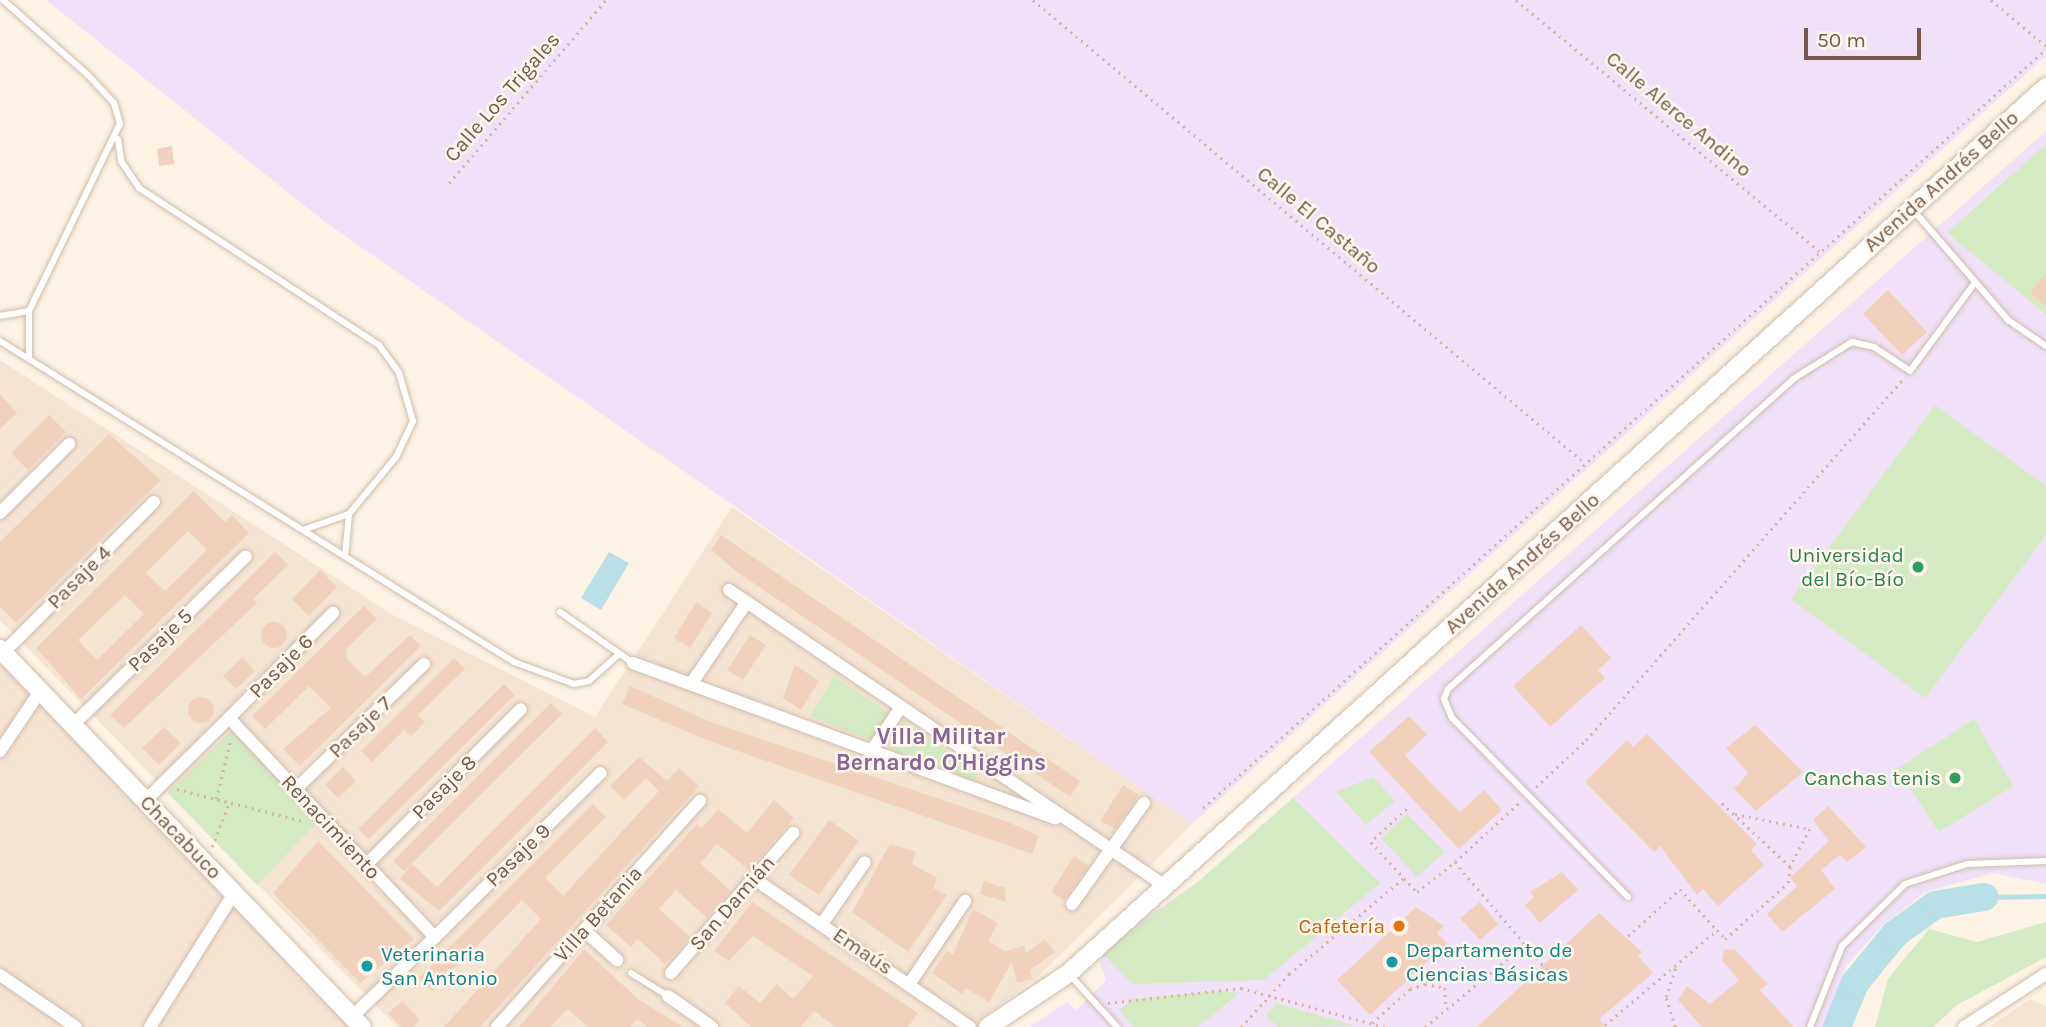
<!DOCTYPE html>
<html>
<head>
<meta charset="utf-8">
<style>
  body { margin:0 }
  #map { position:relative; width:2046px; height:1027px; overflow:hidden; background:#fcf3e4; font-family:Karla,sans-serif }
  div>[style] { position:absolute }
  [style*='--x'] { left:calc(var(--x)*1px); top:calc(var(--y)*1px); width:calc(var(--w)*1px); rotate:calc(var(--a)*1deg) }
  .residential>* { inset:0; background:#f4e4d2 }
  .education>* { inset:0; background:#f0e1f9 }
  .green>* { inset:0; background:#d3eac2 }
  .water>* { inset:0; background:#b8e0e6 }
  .stream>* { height:4.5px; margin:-2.25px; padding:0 2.25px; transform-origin:2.25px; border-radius:2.25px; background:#b8e0e6 }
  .river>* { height:28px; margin:-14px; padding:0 14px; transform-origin:14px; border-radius:14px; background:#b8e0e6 }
  .building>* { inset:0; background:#f2d1bc }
  .round { border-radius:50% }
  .path>* { height:2.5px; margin-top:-1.25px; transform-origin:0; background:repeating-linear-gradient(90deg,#d7b49f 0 2px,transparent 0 7px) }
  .roads { filter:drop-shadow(0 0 2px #d0bcad) drop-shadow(0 0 2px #d0bcad) }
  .lane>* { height:6px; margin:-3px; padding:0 3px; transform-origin:3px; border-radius:3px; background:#fff }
  .street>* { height:12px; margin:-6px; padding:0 6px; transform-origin:6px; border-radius:6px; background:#fff }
  .secondary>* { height:18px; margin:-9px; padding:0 9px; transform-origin:9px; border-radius:9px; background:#fff }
  .dots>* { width:19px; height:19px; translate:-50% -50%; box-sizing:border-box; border:4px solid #fff7eb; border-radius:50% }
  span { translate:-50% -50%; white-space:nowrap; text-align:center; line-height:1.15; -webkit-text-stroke:5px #fff7eb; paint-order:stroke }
  .street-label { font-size:21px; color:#755849 }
  .leisure-label { font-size:21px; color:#27864d }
  .right { translate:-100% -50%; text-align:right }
  .food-label { font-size:21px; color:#c56008 }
  .culture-label { font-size:21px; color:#0d838f }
  .left { translate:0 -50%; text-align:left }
  .neighbourhood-label { font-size:23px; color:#876599; font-weight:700 }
  .scale { position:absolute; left:1804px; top:28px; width:117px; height:32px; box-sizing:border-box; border:4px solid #755849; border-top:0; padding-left:9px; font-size:21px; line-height:24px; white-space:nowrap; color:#755849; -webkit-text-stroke:5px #fff7eb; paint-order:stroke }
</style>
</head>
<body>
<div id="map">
  <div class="residential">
    <div style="clip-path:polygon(0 360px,393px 615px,595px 717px,732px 507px,1192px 824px,1038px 977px,970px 1027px,397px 1027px,0 620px)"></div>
    <div style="clip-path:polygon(0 658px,224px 889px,350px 1027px,0 1027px)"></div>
    <div style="clip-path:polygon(2030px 999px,2046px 1006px,2046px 1027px,1989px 1027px)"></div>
  </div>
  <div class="education">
    <div style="clip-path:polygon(46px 0,2046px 0,2046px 56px,1192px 824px,325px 222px)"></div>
    <div style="clip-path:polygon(2046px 131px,2046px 884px,1993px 873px,1925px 892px,1883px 925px,1846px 966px,1827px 1027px,1029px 1027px,1067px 1002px,1077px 1010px,1106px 980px,1100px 962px,1108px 943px,1198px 882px)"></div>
  </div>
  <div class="green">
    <div style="clip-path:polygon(2046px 144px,2046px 314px,1947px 233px)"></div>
    <div style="clip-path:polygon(1935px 405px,2046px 486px,2046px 535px,1925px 698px,1791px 599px)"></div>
    <div style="clip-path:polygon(834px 676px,889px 713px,871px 740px,810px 716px)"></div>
    <div style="clip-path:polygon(1974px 719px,2013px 786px,1939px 832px,1897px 769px)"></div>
    <div style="clip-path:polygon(902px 720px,979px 773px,974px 780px,884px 746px)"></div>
    <div style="clip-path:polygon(233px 729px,319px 821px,257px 885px,168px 793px)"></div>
    <div style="clip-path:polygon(1373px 777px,1395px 801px,1366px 825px,1336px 792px)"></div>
    <div style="clip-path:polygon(1293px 798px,1380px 883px,1264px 980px,1133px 984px,1101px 952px,1198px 882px)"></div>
    <div style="clip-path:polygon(1407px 814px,1445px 852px,1417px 877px,1381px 838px)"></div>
    <div style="clip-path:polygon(2046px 922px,2046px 957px,1957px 1005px,1933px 1027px,1875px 1027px,1888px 979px,1929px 929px,1977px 942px)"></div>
    <div style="clip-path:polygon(1219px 991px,1239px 993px,1198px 1027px,1133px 1027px,1119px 1010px,1134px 999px)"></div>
    <div style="clip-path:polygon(1276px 1003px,1356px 1026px,1278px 1027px,1266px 1016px)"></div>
  </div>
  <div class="water">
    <div style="clip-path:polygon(609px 552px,629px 563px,601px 610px,581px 598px)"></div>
  </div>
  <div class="stream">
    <div style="--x:1984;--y:897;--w:62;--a:-0.9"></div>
  </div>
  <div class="river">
    <div style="--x:1837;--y:1027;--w:48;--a:-67.8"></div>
    <div style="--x:1855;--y:983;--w:63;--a:-50.8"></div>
    <div style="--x:1895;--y:934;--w:49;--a:-35.9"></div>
    <div style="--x:1935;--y:905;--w:50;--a:-9.3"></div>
  </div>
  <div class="building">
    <div style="clip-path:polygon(172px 146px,174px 164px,159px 166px,157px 149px)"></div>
    <div style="clip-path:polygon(2046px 273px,2046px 306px,2030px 293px)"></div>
    <div style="clip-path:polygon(1888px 290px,1927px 332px,1902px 355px,1863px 314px)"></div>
    <div style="clip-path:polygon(0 394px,17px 413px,0 429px)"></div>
    <div style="clip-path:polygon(49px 415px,66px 432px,28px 470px,11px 453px)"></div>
    <div style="clip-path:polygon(109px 434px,161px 480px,16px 623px,0 607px,0 542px)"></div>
    <div style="clip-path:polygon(evenodd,194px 491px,225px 522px,232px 515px,249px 533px,81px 699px,36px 648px,194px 491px,188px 531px,207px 550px,165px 591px,146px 573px,188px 531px,194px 491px,125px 595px,144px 614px,97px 660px,78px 640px,125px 595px)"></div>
    <div style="clip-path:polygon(721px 535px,1080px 781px,1070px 797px,737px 572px,711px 550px)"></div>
    <div style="clip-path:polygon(275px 552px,288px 565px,253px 599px,257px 603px,124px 728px,110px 715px)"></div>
    <div style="clip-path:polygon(320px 570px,337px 587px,309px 616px,292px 599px)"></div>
    <div style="clip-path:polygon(696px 602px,712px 613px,690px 648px,674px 638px)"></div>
    <div style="clip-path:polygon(364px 606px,377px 619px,347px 648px,346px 658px,365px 677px,410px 635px,421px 646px,300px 766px,283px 749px,331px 708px,309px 686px,265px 729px,252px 716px)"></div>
    <div class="round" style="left:261px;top:622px;width:26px;height:26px"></div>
    <div style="clip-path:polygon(1581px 625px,1611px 658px,1598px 670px,1605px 678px,1550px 727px,1513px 686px)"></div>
    <div style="clip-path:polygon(750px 635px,766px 645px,743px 680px,727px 670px)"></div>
    <div style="clip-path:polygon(242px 657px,255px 671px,236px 689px,223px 676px)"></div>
    <div style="clip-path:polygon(454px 658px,465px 669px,418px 715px,425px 722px,411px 736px,404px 730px,372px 762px,361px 751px)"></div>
    <div style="clip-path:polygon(795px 665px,819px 681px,801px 710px,783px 698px)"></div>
    <div style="clip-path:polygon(504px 684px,515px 695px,369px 839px,358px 829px)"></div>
    <div style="clip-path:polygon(630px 686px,711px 722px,1008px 822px,1039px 836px,1032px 854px,712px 742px,622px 704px)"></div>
    <div class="round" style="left:188px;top:697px;width:26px;height:26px"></div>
    <div style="clip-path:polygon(551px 703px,562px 714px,404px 871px,393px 861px)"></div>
    <div style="clip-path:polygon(1409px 716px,1427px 735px,1405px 755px,1430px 782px,1460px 812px,1484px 790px,1502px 810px,1459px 849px,1369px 752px)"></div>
    <div style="clip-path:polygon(1755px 725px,1803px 772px,1756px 811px,1734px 789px,1748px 773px,1726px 748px)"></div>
    <div style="clip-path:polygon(164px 727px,181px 743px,159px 765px,142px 748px)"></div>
    <div style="clip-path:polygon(595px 728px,608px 742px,439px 911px,400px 879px,412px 864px,437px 887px)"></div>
    <div style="clip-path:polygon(1647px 734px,1757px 844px,1751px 850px,1764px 865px,1718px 906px,1703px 889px,1697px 895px,1660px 846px,1654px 852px,1585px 782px,1627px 740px,1633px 747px)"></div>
    <div style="clip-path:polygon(639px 757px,667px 781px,679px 768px,699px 786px,480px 1027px,444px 1027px,541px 919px,522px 900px,432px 991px,419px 978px,593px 804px,606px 817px,545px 878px,563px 896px,659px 791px,646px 778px,624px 800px,610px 786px)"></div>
    <div style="clip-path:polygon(343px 767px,356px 781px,338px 798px,325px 785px)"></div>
    <div style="clip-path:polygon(1123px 785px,1139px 795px,1115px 829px,1100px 821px)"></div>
    <div style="clip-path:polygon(774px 800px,794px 818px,749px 870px,717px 844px,700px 863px,731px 891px,707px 918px,676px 890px,659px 909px,690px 937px,665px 964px,638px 939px,631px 947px,606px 925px,697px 824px,702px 828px,718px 809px,747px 833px)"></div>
    <div style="clip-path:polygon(1828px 806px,1866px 847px,1847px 862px,1840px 855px,1821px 870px,1835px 889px,1782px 932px,1767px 914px,1797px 886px,1790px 878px,1829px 841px,1813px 820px)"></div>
    <div style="clip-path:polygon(829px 820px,859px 841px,819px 895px,789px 875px)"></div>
    <div style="clip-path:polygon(318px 841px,414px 939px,360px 983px,273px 893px)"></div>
    <div style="clip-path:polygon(890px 844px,916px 852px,912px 864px,937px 878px,933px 888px,947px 895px,908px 952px,852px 912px)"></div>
    <div style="clip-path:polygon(1074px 856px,1089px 866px,1064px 900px,1051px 892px)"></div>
    <div style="clip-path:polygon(1562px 872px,1578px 890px,1540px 923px,1525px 905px,1534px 897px,1530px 892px)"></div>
    <div style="clip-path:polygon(984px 881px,1005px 888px,1006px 902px,980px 894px)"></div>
    <div style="clip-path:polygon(752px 902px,918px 1013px,908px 1027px,836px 1027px,814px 1011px,801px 1027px,751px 1027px,725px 1003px,739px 986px,760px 1003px,777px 984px,793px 999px,813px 976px,753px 936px,729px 961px,714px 951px)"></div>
    <div style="clip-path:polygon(1480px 902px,1498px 924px,1480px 940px,1460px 918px)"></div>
    <div style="clip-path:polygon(1416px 907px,1444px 926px,1437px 933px,1447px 943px,1370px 1015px,1337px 980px)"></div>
    <div style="clip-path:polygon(973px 909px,998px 923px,988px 941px,1005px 951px,1024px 946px,1026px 953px,1045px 939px,1055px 952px,1030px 970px,1032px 979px,1017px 983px,1012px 962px,989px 1002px,966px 988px,962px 994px,932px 973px,947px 951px,953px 954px)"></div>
    <div style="clip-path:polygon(1599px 913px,1642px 952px,1638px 956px,1653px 973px,1599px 1019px,1606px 1027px,1477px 1027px)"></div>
    <div style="clip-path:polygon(584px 949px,638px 999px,683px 1027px,647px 1027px,637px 1019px,630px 1027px,588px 1027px,567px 1009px,551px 1027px,519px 1027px)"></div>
    <div style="clip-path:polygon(1734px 949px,1768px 984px,1760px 990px,1794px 1027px,1702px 1027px,1678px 1000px,1687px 986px,1710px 1004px,1739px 980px,1722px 961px,1724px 950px)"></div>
    <div style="clip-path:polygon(402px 1001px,420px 1020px,413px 1027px,401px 1027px,388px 1013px)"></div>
  </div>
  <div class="path">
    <div style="--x:1033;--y:0;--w:720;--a:39.99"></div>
    <div style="--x:1516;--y:0;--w:396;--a:39.6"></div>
    <div style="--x:1991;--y:0;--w:72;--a:39.9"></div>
    <div style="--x:449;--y:183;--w:241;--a:-49.4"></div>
    <div style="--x:1536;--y:787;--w:69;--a:-43.2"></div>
    <div style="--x:1586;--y:740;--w:480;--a:-48.7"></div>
    <div style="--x:177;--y:789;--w:133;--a:14.3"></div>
    <div style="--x:216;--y:799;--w:63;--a:-76.2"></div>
    <div style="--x:1203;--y:808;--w:1134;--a:-42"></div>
    <div style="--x:1407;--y:809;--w:49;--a:137.5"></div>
    <div style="--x:1371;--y:842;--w:68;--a:47.4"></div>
    <div style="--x:1417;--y:892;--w:48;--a:-38.3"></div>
    <div style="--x:1455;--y:862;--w:157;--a:49.6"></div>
    <div style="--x:1735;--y:814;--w:76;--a:11.3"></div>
    <div style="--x:1810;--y:829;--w:43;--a:117.8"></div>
    <div style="--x:212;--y:847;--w:47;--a:-68.9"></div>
    <div style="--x:1455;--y:862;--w:90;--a:-42.7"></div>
    <div style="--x:1628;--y:936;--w:70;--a:-42.1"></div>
    <div style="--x:1680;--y:889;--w:55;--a:47.9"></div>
    <div style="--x:1108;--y:1003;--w:134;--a:-6.4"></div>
    <div style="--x:1241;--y:988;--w:149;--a:15.2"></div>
    <div style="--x:1372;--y:1023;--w:51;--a:-41.8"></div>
    <div style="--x:1410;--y:989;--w:16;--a:-18"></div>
    <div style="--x:1425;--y:984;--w:20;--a:11"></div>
    <div style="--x:1445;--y:988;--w:20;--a:87"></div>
    <div style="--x:1605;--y:1025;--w:147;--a:-40.3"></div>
    <div style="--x:1717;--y:930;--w:12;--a:48"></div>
    <div style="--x:1725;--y:939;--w:84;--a:-41.6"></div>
    <div style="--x:1788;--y:883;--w:16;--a:-83"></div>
    <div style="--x:1790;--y:867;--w:98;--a:-137.1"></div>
    <div style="--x:1241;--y:1027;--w:72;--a:-47.8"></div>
    <div style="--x:1289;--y:974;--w:150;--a:-39.9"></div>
    <div style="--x:1425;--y:1027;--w:129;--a:-39.6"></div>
    <div style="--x:1675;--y:1027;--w:31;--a:-107"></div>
    <div style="--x:1666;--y:997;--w:32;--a:-72"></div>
  </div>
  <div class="roads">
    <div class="lane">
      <div style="--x:118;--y:139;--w:22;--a:82"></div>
      <div style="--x:121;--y:161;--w:32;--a:56"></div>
      <div style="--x:139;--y:188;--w:287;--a:33.2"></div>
      <div style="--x:379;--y:345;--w:34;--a:54"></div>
      <div style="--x:399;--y:373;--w:50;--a:73.7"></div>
      <div style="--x:413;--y:421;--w:40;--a:115"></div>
      <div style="--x:396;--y:457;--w:74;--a:129.5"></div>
      <div style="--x:349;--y:514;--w:42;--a:95.4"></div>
      <div style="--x:1914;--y:211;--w:144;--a:49.2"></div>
      <div style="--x:2008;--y:320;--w:46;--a:34.4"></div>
      <div style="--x:29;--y:311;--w:48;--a:90"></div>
      <div style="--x:0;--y:316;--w:29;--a:-10"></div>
      <div style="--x:29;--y:311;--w:208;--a:-64.1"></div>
      <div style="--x:120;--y:124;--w:22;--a:-106"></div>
      <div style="--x:114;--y:103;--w:38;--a:-133"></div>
      <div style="--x:88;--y:75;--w:113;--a:-138.6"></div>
      <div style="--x:0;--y:341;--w:606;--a:31.99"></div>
      <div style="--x:514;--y:662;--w:64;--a:20.1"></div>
      <div style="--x:574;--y:684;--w:15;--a:-11"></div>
      <div style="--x:589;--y:681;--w:39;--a:-42"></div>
      <div style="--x:303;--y:530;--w:49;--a:-19.2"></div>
      <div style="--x:560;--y:612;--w:89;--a:34.9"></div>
      <div style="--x:1628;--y:897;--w:251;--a:-134.5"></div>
      <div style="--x:1452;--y:718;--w:21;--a:-113"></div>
      <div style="--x:1444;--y:699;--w:11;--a:-68"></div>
      <div style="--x:1448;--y:689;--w:464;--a:-41.9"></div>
      <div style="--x:1793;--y:379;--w:70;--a:-32.1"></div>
      <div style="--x:1852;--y:342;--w:23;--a:13"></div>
      <div style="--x:1874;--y:347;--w:43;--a:33.7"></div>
      <div style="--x:1910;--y:371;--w:108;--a:-53.7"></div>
      <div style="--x:631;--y:973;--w:44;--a:31.9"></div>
      <div style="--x:1069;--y:974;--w:72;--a:47.8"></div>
      <div style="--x:1810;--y:1027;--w:87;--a:-68.4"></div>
      <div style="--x:1842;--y:946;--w:88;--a:-44.5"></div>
      <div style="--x:1905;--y:884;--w:65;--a:-17.9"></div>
      <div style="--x:1967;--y:864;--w:79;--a:-2.2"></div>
    </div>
    <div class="street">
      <div style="--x:0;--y:513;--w:98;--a:-45"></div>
      <div style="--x:729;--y:590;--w:527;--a:34.17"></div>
      <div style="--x:4;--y:652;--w:212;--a:-45"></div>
      <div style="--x:633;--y:663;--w:450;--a:20.2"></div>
      <div style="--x:691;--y:684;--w:99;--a:-55.7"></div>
      <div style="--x:229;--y:718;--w:148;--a:-45.3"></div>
      <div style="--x:74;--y:724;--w:240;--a:-44.3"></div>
      <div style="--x:872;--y:750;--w:52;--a:-56"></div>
      <div style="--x:0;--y:751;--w:73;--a:-56.1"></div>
      <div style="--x:296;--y:789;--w:179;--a:-44.3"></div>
      <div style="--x:146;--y:800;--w:117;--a:-44.7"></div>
      <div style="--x:229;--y:718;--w:301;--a:46.8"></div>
      <div style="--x:435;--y:937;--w:115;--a:136.1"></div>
      <div style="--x:367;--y:864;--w:218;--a:-45.2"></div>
      <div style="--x:753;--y:878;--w:263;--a:34.5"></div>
      <div style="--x:1072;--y:904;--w:124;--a:-54.5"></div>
      <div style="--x:822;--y:924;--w:75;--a:-55.3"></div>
      <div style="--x:584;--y:930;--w:45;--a:42.3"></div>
      <div style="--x:435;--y:937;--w:233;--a:-44.7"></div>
      <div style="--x:671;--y:973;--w:186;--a:-48.9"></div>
      <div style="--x:0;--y:975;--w:92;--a:34.4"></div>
      <div style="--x:910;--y:983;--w:99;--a:-56.1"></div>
      <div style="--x:668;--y:996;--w:54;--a:35.2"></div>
      <div style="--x:150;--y:1027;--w:158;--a:-57.9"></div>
      <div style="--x:497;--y:1027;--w:304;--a:-48.1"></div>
      <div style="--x:1964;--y:1027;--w:98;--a:-32.9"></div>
    </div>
    <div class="secondary">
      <div style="--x:0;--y:649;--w:523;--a:46.24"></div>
      <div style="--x:988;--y:1027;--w:97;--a:-33.7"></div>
      <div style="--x:1069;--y:973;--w:1319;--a:-42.2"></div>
    </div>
  </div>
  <div class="dots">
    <div style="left:1918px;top:567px;background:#2e9e5b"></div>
    <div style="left:1955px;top:778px;background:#2e9e5b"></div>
    <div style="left:1399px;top:926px;background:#e8710a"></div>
    <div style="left:1392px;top:962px;background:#0f9aa8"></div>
    <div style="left:367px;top:966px;background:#0f9aa8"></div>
  </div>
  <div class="street-label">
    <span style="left:502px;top:97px;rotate:-49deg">Calle Los Trigales</span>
    <span style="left:1679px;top:114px;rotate:40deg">Calle Alerce Andino</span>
    <span style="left:1941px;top:181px;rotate:-42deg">Avenida Andrés Bello</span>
    <span style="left:1319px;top:220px;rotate:40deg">Calle El Castaño</span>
    <span style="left:1522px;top:563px;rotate:-42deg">Avenida Andrés Bello</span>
    <span style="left:79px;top:577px;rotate:-45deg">Pasaje 4</span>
    <span style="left:160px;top:640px;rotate:-44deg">Pasaje 5</span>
    <span style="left:281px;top:666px;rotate:-45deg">Pasaje 6</span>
    <span style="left:360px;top:727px;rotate:-44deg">Pasaje 7</span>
    <span style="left:444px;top:787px;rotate:-45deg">Pasaje 8</span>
    <span style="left:331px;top:827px;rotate:47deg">Renacimiento</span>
    <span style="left:181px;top:837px;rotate:46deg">Chacabuco</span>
    <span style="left:518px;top:855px;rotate:-44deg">Pasaje 9</span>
    <span style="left:732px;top:903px;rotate:-49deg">San Damián</span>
    <span style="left:598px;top:914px;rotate:-48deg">Villa Betania</span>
    <span style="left:863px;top:951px;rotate:34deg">Emaús</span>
  </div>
  <div class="leisure-label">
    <span class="right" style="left:1904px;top:567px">Universidad<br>del Bío-Bío</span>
    <span class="right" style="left:1941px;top:778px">Canchas tenis</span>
  </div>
  <div class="food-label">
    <span class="right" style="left:1385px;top:926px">Cafetería</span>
  </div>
  <div class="culture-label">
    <span class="left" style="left:1406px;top:962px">Departamento de<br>Ciencias Básicas</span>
    <span class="left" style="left:381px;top:966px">Veterinaria<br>San Antonio</span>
  </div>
  <div class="neighbourhood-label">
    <span style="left:941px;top:750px">Villa Militar<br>Bernardo O'Higgins</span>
  </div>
  <div class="scale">50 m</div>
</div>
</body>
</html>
